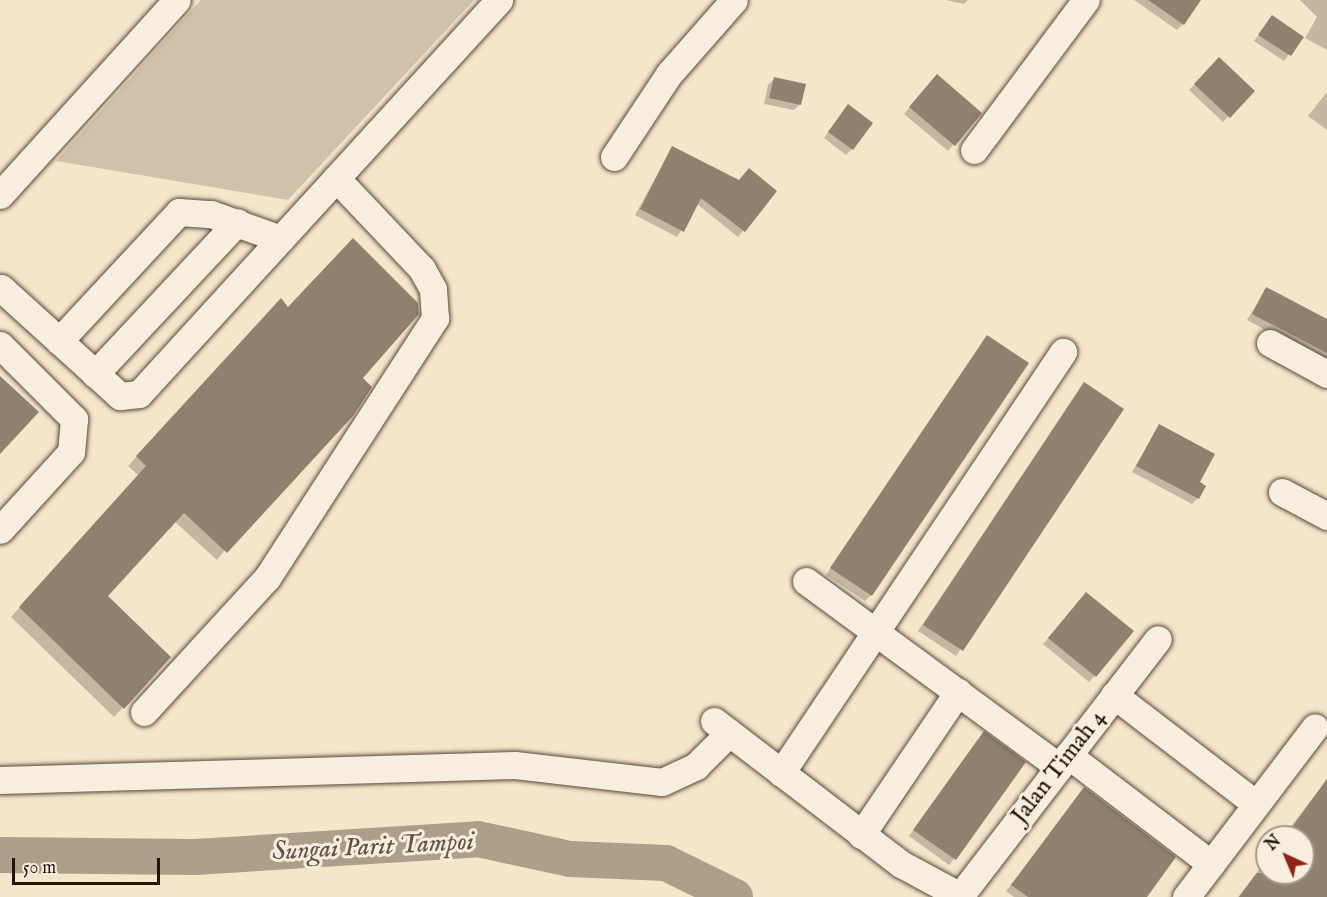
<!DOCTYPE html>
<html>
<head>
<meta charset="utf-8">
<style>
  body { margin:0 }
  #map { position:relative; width:1327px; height:897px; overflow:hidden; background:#f5e5ca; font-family:"IM FELL English",serif }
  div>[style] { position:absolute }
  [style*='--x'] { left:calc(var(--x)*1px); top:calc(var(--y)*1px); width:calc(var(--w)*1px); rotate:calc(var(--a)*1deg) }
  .green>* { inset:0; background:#d1c1aa }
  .shadow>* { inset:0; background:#0003 }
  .river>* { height:36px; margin:-18px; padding:0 18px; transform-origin:18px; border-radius:18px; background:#ad9e89 }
  .building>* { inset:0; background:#8f816e }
  .roads { filter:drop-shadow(0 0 2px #56483b) drop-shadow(0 0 2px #56483b) }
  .minor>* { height:27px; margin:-13.5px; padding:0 13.5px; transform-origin:13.5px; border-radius:13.5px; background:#f8eedd }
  span { translate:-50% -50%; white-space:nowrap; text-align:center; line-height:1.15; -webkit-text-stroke:6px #f8eedd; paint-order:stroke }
  .street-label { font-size:24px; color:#21140b }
  .water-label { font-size:26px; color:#605244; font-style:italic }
  .north { position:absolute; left:1255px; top:825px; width:60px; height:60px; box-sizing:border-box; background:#f8eedd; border:2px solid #a29789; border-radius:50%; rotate:316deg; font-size:16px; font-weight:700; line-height:24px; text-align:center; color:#21140b }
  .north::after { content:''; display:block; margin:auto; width:21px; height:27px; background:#8f2418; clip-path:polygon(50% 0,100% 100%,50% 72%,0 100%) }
  .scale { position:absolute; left:12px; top:858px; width:148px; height:27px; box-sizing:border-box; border:3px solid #21140b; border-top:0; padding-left:8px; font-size:18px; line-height:21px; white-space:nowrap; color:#21140b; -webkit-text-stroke:4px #f8eedd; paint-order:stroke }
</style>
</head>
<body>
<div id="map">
  <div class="green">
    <div style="clip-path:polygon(201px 0,474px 0,288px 200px,56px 161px)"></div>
  </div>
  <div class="shadow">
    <div style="clip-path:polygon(946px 0,968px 0,964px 4px)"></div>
    <div style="clip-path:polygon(1134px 0,1189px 0,1183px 24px,1177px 30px)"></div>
    <div style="clip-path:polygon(1300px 0,1327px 0,1327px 50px,1305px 38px,1317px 17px)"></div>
    <div style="clip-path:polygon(1272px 17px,1302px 37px,1284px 61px,1254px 41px)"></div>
    <div style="clip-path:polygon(1219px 59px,1253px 91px,1223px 122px,1189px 90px)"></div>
    <div style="clip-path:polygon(774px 79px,800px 104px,794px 110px,764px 104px,768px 85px)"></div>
    <div style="clip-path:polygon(931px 82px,980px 113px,948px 151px,904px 114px)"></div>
    <div style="clip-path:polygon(1327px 92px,1327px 130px,1308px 116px)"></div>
    <div style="clip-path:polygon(843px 112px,852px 149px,846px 155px,824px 138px)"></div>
    <div style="clip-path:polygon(672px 148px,738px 182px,775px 191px,738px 237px,697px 204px,677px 237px,635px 215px)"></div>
    <div style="clip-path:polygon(1266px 289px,1327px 319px,1327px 363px,1247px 320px)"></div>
    <div style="clip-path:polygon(272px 309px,288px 309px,361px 378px,217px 560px,174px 521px,106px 596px,169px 657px,114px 717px,11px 617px,138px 475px,128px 466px)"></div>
    <div style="clip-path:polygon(982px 343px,871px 595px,865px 601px,826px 575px)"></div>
    <div style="clip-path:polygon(1079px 390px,1122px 410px,956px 656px,918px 631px)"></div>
    <div style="clip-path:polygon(1159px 426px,1198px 483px,1198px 498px,1192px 504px,1132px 472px)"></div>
    <div style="clip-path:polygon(1081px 600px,1132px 632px,1089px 682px,1043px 644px)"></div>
    <div style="clip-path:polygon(978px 739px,954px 859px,949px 865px,909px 836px)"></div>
    <div style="clip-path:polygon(1327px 779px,1327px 897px,1238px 897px,1267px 859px,1267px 873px,1303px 873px,1303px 837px,1283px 837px)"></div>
    <div style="clip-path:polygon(1084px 789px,1146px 897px,1014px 897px,1006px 891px)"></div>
  </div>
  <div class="river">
    <div style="--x:0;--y:855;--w:195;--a:0.6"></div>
    <div style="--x:195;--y:857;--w:284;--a:-3.6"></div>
    <div style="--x:478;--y:839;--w:94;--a:12.3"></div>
    <div style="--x:570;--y:859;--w:96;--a:2.4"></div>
    <div style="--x:666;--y:863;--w:77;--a:26.2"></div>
  </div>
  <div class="building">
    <div style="clip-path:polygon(1148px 0,1201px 0,1184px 25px)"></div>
    <div style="clip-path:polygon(1272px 15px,1304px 37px,1291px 56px,1258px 35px)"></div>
    <div style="clip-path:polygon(1219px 57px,1255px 91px,1230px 118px,1194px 84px)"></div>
    <div style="clip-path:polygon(937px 74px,982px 113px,955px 146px,909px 107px)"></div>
    <div style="clip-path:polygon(774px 77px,806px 84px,801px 105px,769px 98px)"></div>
    <div style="clip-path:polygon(848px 104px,873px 123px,853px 150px,828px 132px)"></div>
    <div style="clip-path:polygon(672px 146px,739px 180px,749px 168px,777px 191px,745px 232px,701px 198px,684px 232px,640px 209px)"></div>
    <div style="clip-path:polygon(353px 238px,418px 303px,419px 314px,363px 378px,372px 387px,353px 416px,227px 553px,184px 513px,108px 596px,171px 657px,124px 709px,19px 607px,146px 466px,136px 456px,281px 298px,288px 307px)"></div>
    <div style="clip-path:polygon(1266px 287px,1327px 319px,1327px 353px,1252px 314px)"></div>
    <div style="clip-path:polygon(987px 335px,1029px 363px,872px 596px,830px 568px)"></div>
    <div style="clip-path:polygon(0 376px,39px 412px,0 454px)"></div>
    <div style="clip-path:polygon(1084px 382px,1124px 409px,963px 651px,923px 625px)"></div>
    <div style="clip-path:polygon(1159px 424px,1215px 454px,1200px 482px,1206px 486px,1199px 499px,1136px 466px)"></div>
    <div style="clip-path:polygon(1086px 592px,1134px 631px,1096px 677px,1048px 638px)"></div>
    <div style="clip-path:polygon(984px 731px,1026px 762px,956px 860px,913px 830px)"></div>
    <div style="clip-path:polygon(1327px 779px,1327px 897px,1239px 897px,1257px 873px,1303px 873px,1303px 837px,1285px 837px)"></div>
    <div style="clip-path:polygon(1084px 787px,1176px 857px,1147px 897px,1028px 897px,1011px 885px)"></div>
  </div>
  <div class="roads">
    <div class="minor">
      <div style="--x:974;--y:150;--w:187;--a:-53.3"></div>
      <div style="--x:614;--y:157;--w:100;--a:-56.5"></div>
      <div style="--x:669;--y:74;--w:98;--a:-48.7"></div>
      <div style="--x:0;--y:195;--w:263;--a:-47.8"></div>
      <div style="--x:1;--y:288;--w:161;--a:42.2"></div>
      <div style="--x:120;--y:396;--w:19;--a:-6"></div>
      <div style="--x:139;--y:394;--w:534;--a:-47.58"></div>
      <div style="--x:59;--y:341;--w:176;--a:-47.1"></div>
      <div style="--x:179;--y:212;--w:32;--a:4"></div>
      <div style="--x:211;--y:214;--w:74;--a:19.7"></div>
      <div style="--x:1270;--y:343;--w:65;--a:28.5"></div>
      <div style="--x:0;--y:345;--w:105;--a:45"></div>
      <div style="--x:74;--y:419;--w:33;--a:95"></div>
      <div style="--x:71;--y:452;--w:105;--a:132.3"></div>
      <div style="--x:95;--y:374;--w:208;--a:-46.9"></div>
      <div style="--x:1282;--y:492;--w:51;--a:28.1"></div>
      <div style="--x:806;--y:581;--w:314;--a:36.3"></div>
      <div style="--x:1114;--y:695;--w:179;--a:37.5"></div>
      <div style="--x:144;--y:712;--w:182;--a:-47.5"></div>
      <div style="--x:267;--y:578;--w:310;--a:-57.1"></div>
      <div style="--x:435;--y:318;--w:29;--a:-94"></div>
      <div style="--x:433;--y:289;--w:23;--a:-119"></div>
      <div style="--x:422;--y:269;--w:125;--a:-133.4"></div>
      <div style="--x:714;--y:721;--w:235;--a:37.4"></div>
      <div style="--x:901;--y:864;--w:69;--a:28.4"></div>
      <div style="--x:1068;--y:755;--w:180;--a:37.3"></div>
      <div style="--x:781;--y:773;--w:507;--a:-56.18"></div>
      <div style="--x:0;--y:780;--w:515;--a:-1.67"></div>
      <div style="--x:515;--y:765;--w:148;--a:6.6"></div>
      <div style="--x:662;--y:782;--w:38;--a:-25"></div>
      <div style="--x:696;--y:766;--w:47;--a:-45"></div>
      <div style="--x:861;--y:835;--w:173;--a:-55.9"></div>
      <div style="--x:960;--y:896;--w:324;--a:-52.4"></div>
      <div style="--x:1186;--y:897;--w:213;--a:-52.8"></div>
    </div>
  </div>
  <div class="street-label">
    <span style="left:1059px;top:767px;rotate:-52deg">Jalan Timah 4</span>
  </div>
  <div class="water-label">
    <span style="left:373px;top:847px;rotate:-3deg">Sungai Parit Tampoi</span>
  </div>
  <div class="north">N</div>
  <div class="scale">50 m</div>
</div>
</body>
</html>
